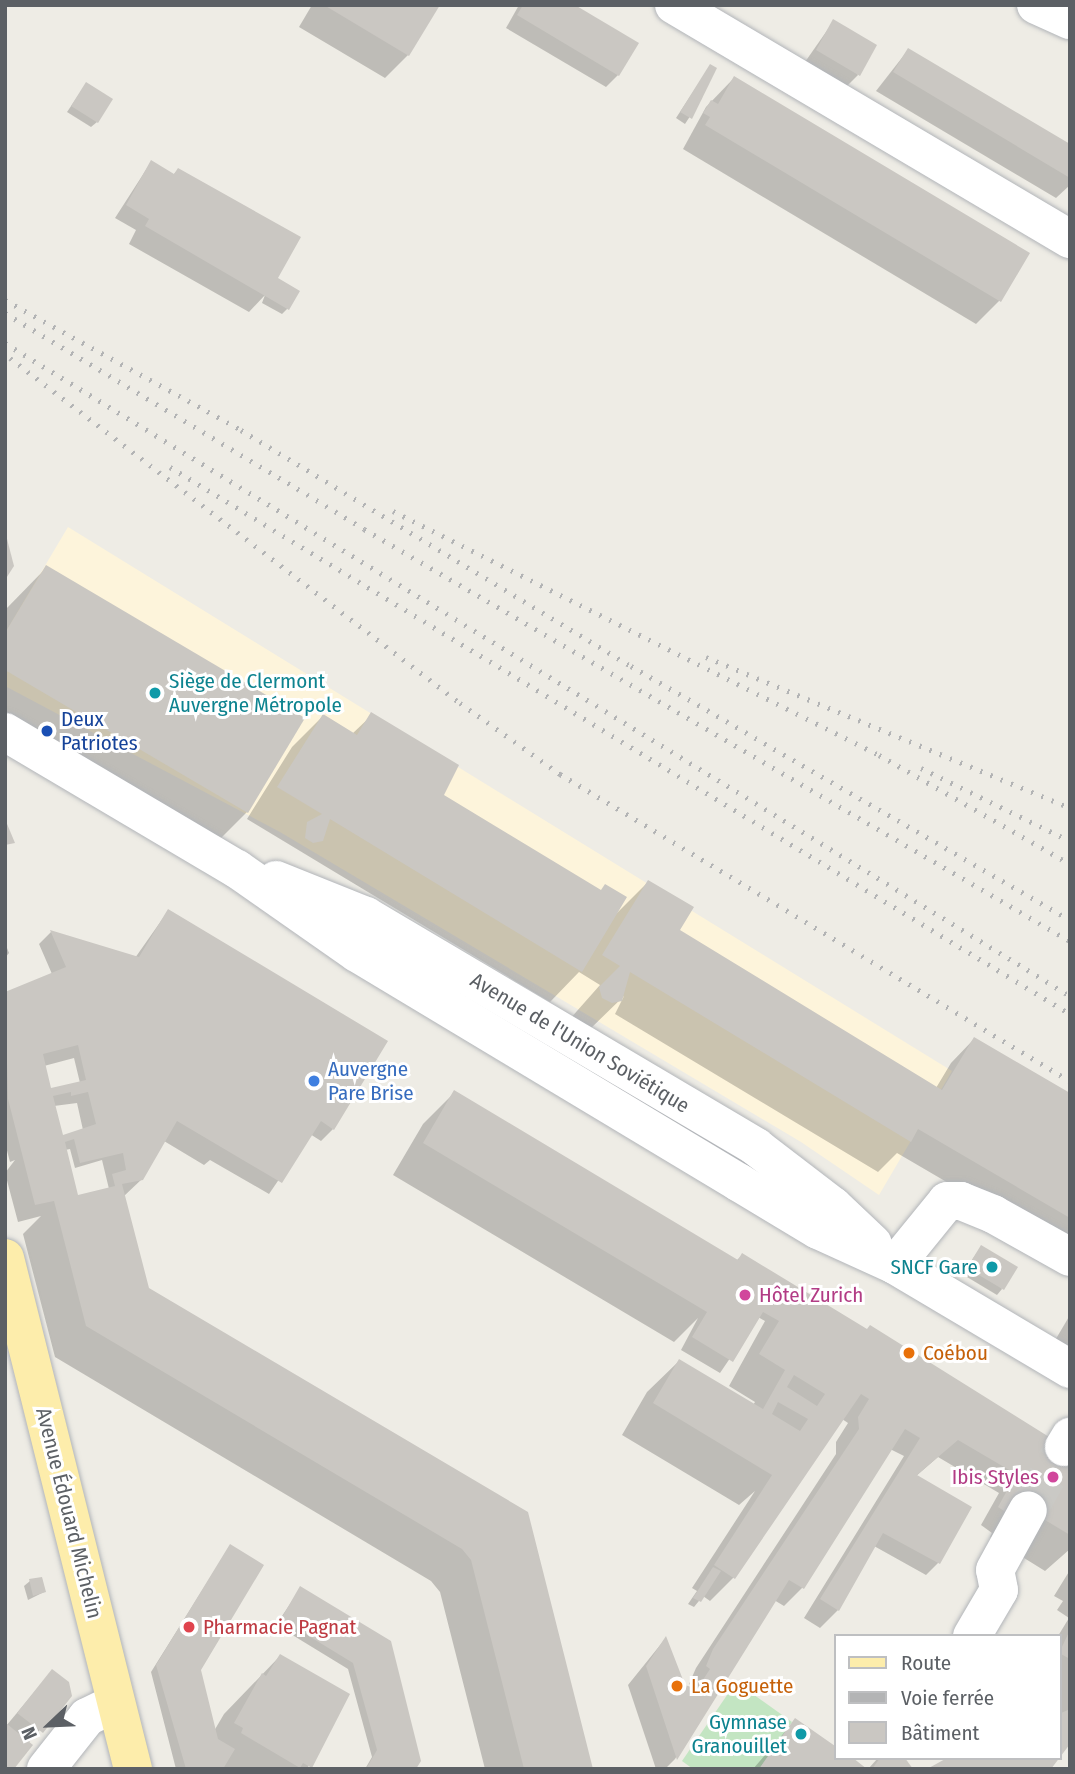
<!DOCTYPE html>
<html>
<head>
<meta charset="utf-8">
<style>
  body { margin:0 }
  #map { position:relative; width:1075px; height:1774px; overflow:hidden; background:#eeece5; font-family:"Fira Sans Condensed",sans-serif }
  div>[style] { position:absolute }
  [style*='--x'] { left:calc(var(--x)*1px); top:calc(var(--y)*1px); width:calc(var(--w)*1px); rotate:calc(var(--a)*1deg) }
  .commercial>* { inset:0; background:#fdf4db }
  .green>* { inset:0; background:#c3e5c2 }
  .shadow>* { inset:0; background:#0003 }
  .building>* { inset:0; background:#cac7c2 }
  .minor-tunnel>* { height:38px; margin-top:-19px; transform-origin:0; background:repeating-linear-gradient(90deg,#cac9c5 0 38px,transparent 0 57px) }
  .roads { filter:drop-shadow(0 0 2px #b2b5b9) drop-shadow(0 0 2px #b2b5b9) }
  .minor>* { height:38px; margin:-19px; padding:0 19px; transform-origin:19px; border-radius:19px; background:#fff }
  .major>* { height:38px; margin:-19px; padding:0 19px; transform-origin:19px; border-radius:19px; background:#fdedab }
  .rail>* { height:5px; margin-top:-2.5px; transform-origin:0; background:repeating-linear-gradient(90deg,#b3b4b5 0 2px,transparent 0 11px) }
  .dots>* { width:19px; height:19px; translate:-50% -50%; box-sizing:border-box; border:4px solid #fff; border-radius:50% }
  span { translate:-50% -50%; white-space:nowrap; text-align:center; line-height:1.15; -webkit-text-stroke:6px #fff; paint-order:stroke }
  .culture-label { font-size:21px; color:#0d838f }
  .left { translate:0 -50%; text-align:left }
  .right { translate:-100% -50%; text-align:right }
  .transit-label { font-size:21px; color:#164399 }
  .street-label { font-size:21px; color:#5c6065 }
  .shop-label { font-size:21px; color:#366cbe }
  .hotel-label { font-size:21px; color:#b23c85 }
  .food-label { font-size:21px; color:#c56008 }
  .health-label { font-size:21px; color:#be3a42 }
  .frame { position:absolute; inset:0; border:7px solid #5c6065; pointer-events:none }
  .legend { position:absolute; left:834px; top:1634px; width:228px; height:126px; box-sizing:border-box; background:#fff; border:2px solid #bebfc1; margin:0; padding:9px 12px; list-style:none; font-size:21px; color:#5c6065 }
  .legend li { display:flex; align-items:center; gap:14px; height:35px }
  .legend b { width:35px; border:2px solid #bebfc1 }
  .north { position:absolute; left:14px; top:1690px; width:70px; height:70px; -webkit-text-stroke:5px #fff; paint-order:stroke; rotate:247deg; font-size:19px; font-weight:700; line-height:28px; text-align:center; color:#5c6065 }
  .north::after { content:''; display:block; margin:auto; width:24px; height:32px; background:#5c6065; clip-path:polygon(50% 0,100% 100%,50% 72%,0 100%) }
</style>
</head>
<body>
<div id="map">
  <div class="commercial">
    <div style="clip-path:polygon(68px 527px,952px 1071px,879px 1195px,801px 1142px,280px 832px,5px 686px,5px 633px)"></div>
  </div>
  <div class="green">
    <div style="clip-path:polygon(736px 1682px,792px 1722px,759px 1769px,693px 1769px,682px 1761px)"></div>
  </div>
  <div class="shadow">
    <div style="clip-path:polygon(312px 5px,438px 5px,408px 55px,385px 78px,299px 27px)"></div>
    <div style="clip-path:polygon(519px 5px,571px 5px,618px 75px,606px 87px,506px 28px)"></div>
    <div style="clip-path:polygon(833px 22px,858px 75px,846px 87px,805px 62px)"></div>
    <div style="clip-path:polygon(908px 50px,1070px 146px,1070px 185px,1056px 198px,876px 91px)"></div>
    <div style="clip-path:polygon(710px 66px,698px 96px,702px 98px,685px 124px,676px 118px)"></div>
    <div style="clip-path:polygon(734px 78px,1028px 254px,999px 301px,976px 324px,683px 149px,706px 107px)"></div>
    <div style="clip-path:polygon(86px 84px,97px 122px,91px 127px,67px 112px)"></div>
    <div style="clip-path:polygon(151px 162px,173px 175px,178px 170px,288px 308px,282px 314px,262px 303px,265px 295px,249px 312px,129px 244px,136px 230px,115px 218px)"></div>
    <div style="clip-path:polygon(47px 567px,247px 812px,208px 851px,5px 732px,5px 610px)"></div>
    <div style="clip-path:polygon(372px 715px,442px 795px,616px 914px,648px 882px,678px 931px,936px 1088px,951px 1063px,974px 1039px,1070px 1095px,1070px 1254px,897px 1153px,878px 1172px,615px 1014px,624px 996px,588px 1031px,569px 1020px,600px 985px,579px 972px,550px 1002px,247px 819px,292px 747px,323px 716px,352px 734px)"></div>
    <div style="clip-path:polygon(evenodd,168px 911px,333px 1129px,321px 1141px,310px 1134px,269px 1194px,210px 1160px,204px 1165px,164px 1141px,142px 1179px,123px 1197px,147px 1289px,526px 1513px,591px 1769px,485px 1769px,440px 1592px,431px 1581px,55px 1357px,23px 1234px,41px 1216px,18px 1222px,5px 1173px,15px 1160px,10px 1162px,5px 1143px,5px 993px,52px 974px,39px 944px,51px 932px,135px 958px,168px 911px,74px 1058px,80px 1083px,50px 1090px,44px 1066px,74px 1058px,168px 911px,77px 1103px,83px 1130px,62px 1137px,54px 1106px,77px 1103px,168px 911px,70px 1149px,75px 1168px,102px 1160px,109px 1189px,72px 1198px,65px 1150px,70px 1149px)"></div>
    <div style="clip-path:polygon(5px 943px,9px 953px,5px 958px)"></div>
    <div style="clip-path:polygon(455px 1092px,736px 1261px,742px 1255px,1070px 1452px,1070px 1549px,1045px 1571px,990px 1537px,992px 1533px,981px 1525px,999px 1493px,938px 1457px,915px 1477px,970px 1507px,938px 1563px,926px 1575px,874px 1546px,838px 1610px,820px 1628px,804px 1618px,904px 1456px,890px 1449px,802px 1588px,784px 1606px,774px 1600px,675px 1759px,665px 1769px,656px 1769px,628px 1685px,665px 1639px,683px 1686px,698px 1690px,689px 1684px,696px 1668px,836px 1454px,836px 1442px,848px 1423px,842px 1419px,733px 1578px,710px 1601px,703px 1596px,694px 1607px,688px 1604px,697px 1591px,692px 1588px,755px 1491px,739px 1505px,622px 1435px,647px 1392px,679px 1361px,753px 1405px,755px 1402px,729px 1386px,765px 1321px,758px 1317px,720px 1373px,681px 1350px,698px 1318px,674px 1342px,393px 1175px,423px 1124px)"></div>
    <div style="clip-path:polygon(981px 1247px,1002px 1289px,997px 1295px,962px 1274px)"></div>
    <div style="clip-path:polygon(1070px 1315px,1070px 1368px,1047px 1354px)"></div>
    <div style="clip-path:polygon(230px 1546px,199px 1670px,214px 1731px,224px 1714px,280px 1656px,309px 1769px,176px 1769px,151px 1672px)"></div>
    <div style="clip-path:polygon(1070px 1570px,1070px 1741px,1059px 1756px,1058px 1636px,1069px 1618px,1057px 1610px,1063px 1601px,1054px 1596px)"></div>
    <div style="clip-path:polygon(30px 1581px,44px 1592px,28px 1600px,24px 1586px)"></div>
    <div style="clip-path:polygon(300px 1589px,389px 1642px,414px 1769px,365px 1769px,372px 1757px,348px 1669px,276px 1625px)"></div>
    <div style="clip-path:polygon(52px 1671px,70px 1696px,5px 1769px,6px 1726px)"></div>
    <div style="clip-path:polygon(795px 1720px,835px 1748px,835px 1758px,865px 1769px,753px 1769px)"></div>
    <div style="clip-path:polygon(878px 1758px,904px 1758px,911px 1769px,868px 1769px)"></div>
  </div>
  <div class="building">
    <div style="clip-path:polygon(324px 5px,440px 5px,409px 56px)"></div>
    <div style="clip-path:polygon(523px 5px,575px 5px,639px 43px,619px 76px,517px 15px)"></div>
    <div style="clip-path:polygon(833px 19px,877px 45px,860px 76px,816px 50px)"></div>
    <div style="clip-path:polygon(908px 48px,1070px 144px,1070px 178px,893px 72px)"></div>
    <div style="clip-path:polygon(710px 64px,717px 68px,692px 119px,680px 112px)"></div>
    <div style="clip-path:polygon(734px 76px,1030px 253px,1001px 302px,705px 125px,710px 117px,703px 113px,711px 100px,718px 104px)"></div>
    <div style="clip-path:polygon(86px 82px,113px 99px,98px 123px,71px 106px)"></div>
    <div style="clip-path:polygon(151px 160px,174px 174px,178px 168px,301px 237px,278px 278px,300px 291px,289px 310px,145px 226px,149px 219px,126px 205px)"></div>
    <div style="clip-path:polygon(6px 535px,14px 566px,5px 580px,5px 536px)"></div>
    <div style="clip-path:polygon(46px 565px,305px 718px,248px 813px,5px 670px,5px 633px)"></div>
    <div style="clip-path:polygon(371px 712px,459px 765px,444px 795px,601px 890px,605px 884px,627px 897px,582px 972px,330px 819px,323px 841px,313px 843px,305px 838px,307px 822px,322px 814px,277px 787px,323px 714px,357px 735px)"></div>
    <div style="clip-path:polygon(5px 819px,15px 843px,5px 845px)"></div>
    <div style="clip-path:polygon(648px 880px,694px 907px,680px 930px,942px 1090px,974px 1037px,1070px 1093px,1070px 1218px,918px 1129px,911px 1142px,630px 972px,622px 1001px,612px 1003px,602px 998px,599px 987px,620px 966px,602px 955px)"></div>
    <div style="clip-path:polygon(evenodd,168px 909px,388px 1041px,334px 1130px,321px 1121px,282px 1183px,177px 1121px,143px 1180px,122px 1184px,149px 1288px,528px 1512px,593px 1769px,524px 1769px,471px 1560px,462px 1549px,86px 1326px,54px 1201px,35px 1205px,8px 1099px,5px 992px,66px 967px,50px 930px,139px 957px,168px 909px,78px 1045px,86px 1080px,51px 1088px,43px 1054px,78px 1045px,168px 909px,71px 1092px,71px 1096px,88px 1092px,96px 1124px,63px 1135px,53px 1096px,71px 1092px,168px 909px,74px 1139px,80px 1163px,123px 1153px,126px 1170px,112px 1174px,115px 1186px,78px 1195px,65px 1142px,74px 1139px)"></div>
    <div style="clip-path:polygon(evenodd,454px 1090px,738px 1260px,742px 1253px,867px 1329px,870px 1325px,1070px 1450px,1070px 1535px,1020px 1505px,1013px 1517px,998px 1507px,1016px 1474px,958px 1440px,917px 1475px,972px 1507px,940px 1564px,883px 1533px,839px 1611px,820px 1599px,920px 1438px,905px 1429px,804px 1589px,789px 1580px,677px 1760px,646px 1666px,666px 1636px,685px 1685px,697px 1689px,710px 1669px,706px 1666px,713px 1649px,859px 1429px,858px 1417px,869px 1399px,861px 1394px,735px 1579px,714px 1565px,772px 1475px,653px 1403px,679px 1359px,763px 1409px,785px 1370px,759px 1354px,779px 1321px,763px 1312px,733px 1362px,692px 1337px,707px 1312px,423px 1143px,454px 1090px,794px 1375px,825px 1394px,817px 1406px,787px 1387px,794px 1375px,454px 1090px,778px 1402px,808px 1419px,800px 1431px,772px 1414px,778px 1402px)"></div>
    <div style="clip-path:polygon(981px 1245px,1018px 1267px,1004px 1290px,967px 1268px)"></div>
    <div style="clip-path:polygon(230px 1544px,264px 1565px,201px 1670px,218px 1739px,235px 1749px,223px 1769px,186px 1769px,156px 1665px)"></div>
    <div style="clip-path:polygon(713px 1567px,721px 1571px,701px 1602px,693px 1598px)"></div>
    <div style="clip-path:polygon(42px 1577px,46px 1592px,33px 1596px,29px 1579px)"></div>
    <div style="clip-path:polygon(300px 1586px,391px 1641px,421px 1761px,416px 1769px,366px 1769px,377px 1750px,353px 1663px,281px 1619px)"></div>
    <div style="clip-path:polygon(1070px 1630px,1070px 1659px,1059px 1653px)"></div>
    <div style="clip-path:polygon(280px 1654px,350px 1694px,312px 1768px,303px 1763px,300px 1768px,241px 1733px,243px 1728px,234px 1723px,262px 1673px,266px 1676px)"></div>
    <div style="clip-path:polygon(52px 1669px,69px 1682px,72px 1696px,43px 1733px,17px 1713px)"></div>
    <div style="clip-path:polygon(1070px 1709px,1070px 1744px,1051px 1769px,927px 1769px,947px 1758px,1059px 1758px,1059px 1714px)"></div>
    <div style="clip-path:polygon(795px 1718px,835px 1746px,835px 1758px,853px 1758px,867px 1769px,759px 1769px)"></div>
    <div style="clip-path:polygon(7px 1724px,33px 1745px,14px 1769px,5px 1769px)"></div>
    <div style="clip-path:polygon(880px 1758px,905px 1758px,913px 1769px,872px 1769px)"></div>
  </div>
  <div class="minor-tunnel">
    <div style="--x:1028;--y:1510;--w:73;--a:-60.3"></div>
  </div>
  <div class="roads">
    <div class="minor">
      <div style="--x:674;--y:5;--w:460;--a:30.6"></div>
      <div style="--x:1036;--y:5;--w:37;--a:24"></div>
      <div style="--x:5;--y:732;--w:269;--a:30.6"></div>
      <div style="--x:237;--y:869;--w:146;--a:35"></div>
      <div style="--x:357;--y:953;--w:445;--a:31"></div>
      <div style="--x:738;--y:1182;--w:93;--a:31"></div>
      <div style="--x:818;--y:1230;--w:85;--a:24.4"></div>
      <div style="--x:895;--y:1265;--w:204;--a:30.7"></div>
      <div style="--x:276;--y:880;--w:97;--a:21.8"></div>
      <div style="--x:366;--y:916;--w:453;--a:30.6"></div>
      <div style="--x:756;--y:1147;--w:97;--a:37.5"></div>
      <div style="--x:833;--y:1206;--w:55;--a:43.5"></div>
      <div style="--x:895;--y:1265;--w:82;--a:-50.9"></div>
      <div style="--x:947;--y:1201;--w:14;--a:0"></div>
      <div style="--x:961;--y:1201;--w:35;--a:22"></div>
      <div style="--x:993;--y:1214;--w:88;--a:29.2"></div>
      <div style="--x:1064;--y:1447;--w:12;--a:-59"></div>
      <div style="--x:972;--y:1636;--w:53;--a:-59.6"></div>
      <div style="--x:999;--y:1590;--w:20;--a:-101"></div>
      <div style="--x:995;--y:1570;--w:68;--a:-61.2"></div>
      <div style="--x:46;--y:1769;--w:66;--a:-51.7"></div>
      <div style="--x:87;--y:1717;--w:32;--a:-26"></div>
    </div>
    <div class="major">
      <div style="--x:5;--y:1258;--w:527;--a:75.94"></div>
    </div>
  </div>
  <div class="rail">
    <div style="--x:5;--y:300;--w:269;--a:28.8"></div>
    <div style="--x:241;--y:430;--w:456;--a:31.2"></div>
    <div style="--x:631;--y:666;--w:507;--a:30.05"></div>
    <div style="--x:5;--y:313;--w:419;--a:31"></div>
    <div style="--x:364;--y:529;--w:817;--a:30.27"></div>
    <div style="--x:5;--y:343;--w:1249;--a:31.51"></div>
    <div style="--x:10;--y:358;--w:567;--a:37.48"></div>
    <div style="--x:460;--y:703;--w:123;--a:35.4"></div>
    <div style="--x:560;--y:774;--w:595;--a:31.05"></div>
    <div style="--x:170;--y:467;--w:1053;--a:31.29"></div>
    <div style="--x:393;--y:511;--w:544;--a:26.66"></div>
    <div style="--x:879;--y:755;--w:220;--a:29.7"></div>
    <div style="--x:706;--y:657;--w:394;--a:22.5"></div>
    <div style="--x:921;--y:768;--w:166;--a:26.1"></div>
  </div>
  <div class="dots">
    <div style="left:155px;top:693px;background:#0f9aa8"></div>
    <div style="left:47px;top:731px;background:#1a4fb4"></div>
    <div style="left:314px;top:1081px;background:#3f7fe0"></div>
    <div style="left:992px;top:1267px;background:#0f9aa8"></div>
    <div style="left:745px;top:1295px;background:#d1479c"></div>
    <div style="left:909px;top:1353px;background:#e8710a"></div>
    <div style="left:1053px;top:1477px;background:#d1479c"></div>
    <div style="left:189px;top:1627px;background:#e0444e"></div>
    <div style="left:677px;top:1686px;background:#e8710a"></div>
    <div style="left:801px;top:1734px;background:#0f9aa8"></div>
  </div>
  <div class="culture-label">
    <span class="left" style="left:169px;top:693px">Siège de Clermont<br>Auvergne Métropole</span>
    <span class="right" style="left:978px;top:1267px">SNCF Gare</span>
    <span class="right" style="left:787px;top:1734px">Gymnase<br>Granouillet</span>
  </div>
  <div class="transit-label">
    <span class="left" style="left:61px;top:731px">Deux<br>Patriotes</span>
  </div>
  <div class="street-label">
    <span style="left:580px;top:1043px;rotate:31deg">Avenue de l'Union Soviétique</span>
    <span style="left:69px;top:1513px;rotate:76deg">Avenue Édouard Michelin</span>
  </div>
  <div class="shop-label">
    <span class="left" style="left:328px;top:1081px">Auvergne<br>Pare Brise</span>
  </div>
  <div class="hotel-label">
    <span class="left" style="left:759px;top:1295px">Hôtel Zurich</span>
    <span class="right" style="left:1039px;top:1477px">Ibis Styles</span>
  </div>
  <div class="food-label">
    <span class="left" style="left:923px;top:1353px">Coébou</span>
    <span class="left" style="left:691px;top:1686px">La Goguette</span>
  </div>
  <div class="health-label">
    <span class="left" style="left:203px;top:1627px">Pharmacie Pagnat</span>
  </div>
  <div class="frame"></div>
  <ul class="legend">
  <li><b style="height:9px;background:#fdedab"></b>Route</li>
  <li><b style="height:9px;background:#b3b4b5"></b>Voie ferrée</li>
  <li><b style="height:19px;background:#cac7c2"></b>Bâtiment</li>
  </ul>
  <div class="north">N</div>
</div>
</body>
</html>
